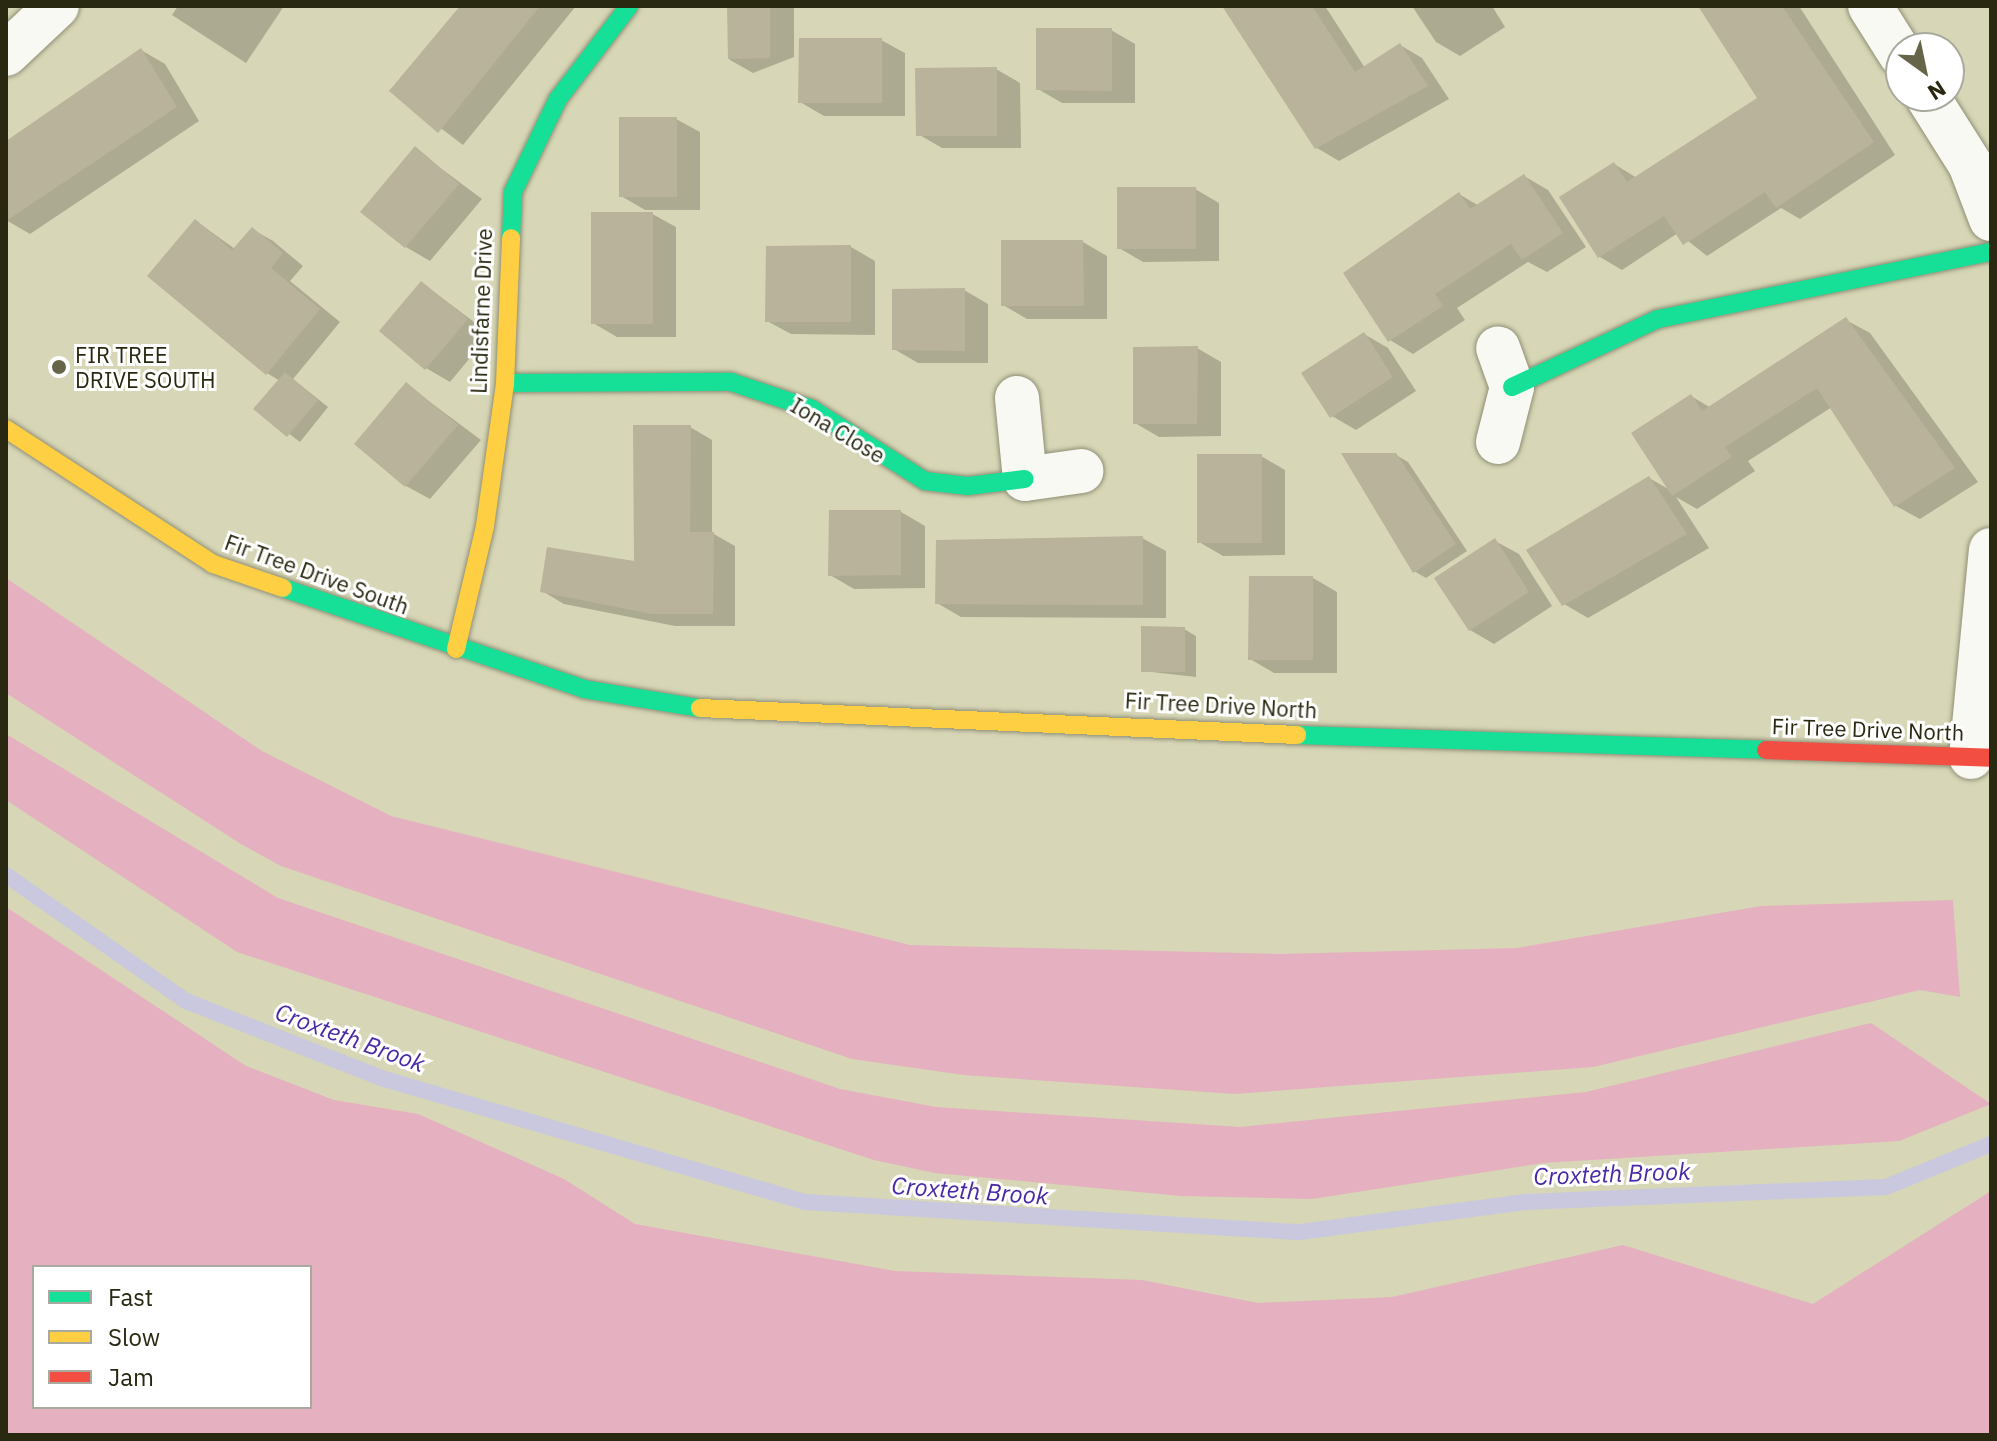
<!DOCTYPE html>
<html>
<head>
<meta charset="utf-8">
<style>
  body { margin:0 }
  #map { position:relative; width:1997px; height:1441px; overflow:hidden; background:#d7d6b6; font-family:"IBM Plex Sans",sans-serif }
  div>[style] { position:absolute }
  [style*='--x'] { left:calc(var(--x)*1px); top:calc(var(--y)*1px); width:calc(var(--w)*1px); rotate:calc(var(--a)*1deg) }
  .green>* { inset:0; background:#e5b0bf }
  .shadow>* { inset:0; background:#0003 }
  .stream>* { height:16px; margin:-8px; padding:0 8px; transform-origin:8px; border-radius:8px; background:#c9c8de }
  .building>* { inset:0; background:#b8b39a }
  .roads { filter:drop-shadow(0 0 2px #908f76) drop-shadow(0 0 2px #908f76) }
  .street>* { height:44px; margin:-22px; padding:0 22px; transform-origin:22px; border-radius:22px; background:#f9f9f4 }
  .fast>* { height:18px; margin:-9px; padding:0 9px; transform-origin:9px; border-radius:9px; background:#16e098 }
  .slow>* { height:18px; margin:-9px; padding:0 9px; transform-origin:9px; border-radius:9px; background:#ffcf43 }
  .jam>* { height:18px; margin:-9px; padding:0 9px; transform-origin:9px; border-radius:9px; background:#f24e42 }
  .dots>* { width:22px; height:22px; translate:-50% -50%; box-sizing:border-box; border:4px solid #fff; border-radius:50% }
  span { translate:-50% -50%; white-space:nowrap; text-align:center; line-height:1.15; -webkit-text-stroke:6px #fff; paint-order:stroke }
  .street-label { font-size:22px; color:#292810 }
  .poi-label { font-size:22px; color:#292810 }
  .left { translate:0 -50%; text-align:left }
  .water-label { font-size:24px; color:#4829a7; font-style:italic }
  .frame { position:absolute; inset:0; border:8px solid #292810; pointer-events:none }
  .legend { position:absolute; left:32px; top:1265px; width:280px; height:144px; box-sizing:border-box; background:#fff; border:2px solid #a9a99f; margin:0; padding:10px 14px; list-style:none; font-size:24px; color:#292810 }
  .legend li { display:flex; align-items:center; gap:16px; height:40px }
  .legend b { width:40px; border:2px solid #a9a99f }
  .north { position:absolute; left:1885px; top:32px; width:80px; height:80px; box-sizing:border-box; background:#fff; border:2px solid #a9a99f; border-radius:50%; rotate:147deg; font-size:22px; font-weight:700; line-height:32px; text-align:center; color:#292810 }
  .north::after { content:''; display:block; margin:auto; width:28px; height:36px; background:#66654a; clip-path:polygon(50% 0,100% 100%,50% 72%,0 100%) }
</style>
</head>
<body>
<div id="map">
  <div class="green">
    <div style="clip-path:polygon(6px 578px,262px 751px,391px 816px,910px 945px,1279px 954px,1517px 948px,1761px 906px,1953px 900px,1960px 997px,1920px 990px,1593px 1067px,1235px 1094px,964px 1075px,852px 1059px,281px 866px,241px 844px,6px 693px)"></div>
    <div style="clip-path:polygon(6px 734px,278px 898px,840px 1089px,936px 1107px,1240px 1127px,1586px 1092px,1871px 1023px,1991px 1104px,1899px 1141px,1543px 1163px,1312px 1199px,1181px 1196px,935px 1173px,874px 1160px,237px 952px,6px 800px)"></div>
    <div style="clip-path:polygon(evenodd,6px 907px,246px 1066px,334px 1100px,418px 1114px,564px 1179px,635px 1224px,895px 1271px,1142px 1280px,1258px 1303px,1392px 1297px,1623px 1245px,1813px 1304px,1991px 1191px,1991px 1435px,6px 1435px,6px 907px,34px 1267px,310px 1267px,310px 1407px,34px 1407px,34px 1267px)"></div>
  </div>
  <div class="shadow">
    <div style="clip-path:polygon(178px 6px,284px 6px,246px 63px,172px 15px)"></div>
    <div style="clip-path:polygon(463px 6px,576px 6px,463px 145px,392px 91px)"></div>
    <div style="clip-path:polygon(729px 6px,794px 6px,794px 57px,753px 73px,730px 60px)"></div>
    <div style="clip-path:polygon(1227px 6px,1325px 6px,1365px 68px,1400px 45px,1422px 58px,1449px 99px,1339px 161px,1317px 148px)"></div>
    <div style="clip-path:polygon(1412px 6px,1492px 6px,1505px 27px,1460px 56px,1436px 42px)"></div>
    <div style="clip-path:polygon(1700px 6px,1799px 6px,1895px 155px,1800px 219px,1781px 208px,1707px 256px,1678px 233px,1622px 270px,1600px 257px,1614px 164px,1637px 178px,1760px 98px)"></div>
    <div style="clip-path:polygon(1111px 30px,1135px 44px,1135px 103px,1062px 103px,1038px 89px)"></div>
    <div style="clip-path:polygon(881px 40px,905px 53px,905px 116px,824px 116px,800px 102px)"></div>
    <div style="clip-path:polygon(141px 50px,165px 64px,199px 121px,30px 234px,6px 220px,6px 143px)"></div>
    <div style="clip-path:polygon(996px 69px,1020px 83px,1021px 148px,942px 148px,918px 134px)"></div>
    <div style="clip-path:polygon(676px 119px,700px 132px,700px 210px,645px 210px,676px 227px,676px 337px,617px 337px,593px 323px,652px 214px,621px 196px)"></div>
    <div style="clip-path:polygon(415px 149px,482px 199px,430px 261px,406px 247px)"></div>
    <div style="clip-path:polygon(1524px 176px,1548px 190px,1586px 247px,1547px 272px,1528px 262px,1457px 308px,1465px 320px,1413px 354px,1390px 340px,1459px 194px,1479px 206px)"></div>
    <div style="clip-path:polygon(1195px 189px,1219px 203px,1219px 261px,1143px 262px,1119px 248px)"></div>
    <div style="clip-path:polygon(196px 221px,235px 249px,252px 229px,273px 241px,303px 266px,290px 281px,340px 322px,293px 379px,328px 407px,300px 442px,256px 409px,280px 381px,267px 373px)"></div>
    <div style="clip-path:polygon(1083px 242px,1107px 256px,1107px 319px,1027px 319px,1003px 305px)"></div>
    <div style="clip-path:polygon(851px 247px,875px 261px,875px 335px,791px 334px,767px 321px)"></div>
    <div style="clip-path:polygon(422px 283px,490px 334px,450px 382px,426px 368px)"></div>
    <div style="clip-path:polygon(964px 290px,988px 304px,988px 363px,918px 363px,894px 349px)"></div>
    <div style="clip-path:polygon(1846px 320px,1870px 333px,1978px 482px,1920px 519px,1896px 506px,1832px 407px,1748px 461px,1755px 471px,1697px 509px,1676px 497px,1709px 548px,1588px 618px,1564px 604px,1649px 478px,1670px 490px,1691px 396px,1711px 408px)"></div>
    <div style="clip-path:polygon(1364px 334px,1388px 348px,1416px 391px,1356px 430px,1332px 416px)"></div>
    <div style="clip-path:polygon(1197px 348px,1221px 362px,1221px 436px,1159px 437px,1135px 423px)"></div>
    <div style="clip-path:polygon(407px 385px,481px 440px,430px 499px,406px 486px)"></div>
    <div style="clip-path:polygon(690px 427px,712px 440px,712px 533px,735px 546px,735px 626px,675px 626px,564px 604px,542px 591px,636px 563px)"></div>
    <div style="clip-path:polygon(1396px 455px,1408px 462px,1467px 551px,1426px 578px,1414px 571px)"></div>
    <div style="clip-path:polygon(1261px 456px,1285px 470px,1285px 555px,1223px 556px,1199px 542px)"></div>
    <div style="clip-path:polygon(901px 512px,925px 526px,925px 588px,854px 589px,830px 575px)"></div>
    <div style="clip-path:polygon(1142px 538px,1166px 551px,1166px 618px,961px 617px,937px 603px)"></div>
    <div style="clip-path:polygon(1495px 541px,1519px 554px,1552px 606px,1494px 644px,1470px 630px)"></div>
    <div style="clip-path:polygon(1313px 578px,1337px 592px,1337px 673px,1274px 673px,1250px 659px)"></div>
    <div style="clip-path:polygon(1184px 629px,1196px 636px,1196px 677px,1143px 671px)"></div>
  </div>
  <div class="stream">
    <div style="--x:6;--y:875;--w:220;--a:35"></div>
    <div style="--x:186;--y:1001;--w:210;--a:21.5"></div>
    <div style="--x:381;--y:1078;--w:442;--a:16.3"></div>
    <div style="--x:805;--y:1202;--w:496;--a:3.5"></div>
    <div style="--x:1300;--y:1232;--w:227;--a:-7.6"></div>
    <div style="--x:1525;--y:1202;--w:361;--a:-2.4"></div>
    <div style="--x:1886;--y:1187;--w:113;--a:-22.3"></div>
  </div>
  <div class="building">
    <div style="clip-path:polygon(460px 6px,540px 6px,438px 133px,389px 91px)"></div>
    <div style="clip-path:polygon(727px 6px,770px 6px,770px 58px,728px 59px)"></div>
    <div style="clip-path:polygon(1222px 6px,1312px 6px,1355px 72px,1400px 43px,1428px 86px,1315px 149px)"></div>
    <div style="clip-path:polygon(1698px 6px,1782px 6px,1874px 142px,1776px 208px,1765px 192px,1683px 245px,1664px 216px,1598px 258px,1559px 197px,1614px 162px,1627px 182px,1757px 98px)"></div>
    <div style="clip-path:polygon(1036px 28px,1112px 28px,1112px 91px,1036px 90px)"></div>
    <div style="clip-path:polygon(799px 38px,882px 38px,882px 103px,798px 103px)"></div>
    <div style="clip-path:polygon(141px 48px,177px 107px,6px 221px,6px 141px)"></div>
    <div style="clip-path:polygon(997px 67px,997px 136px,916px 136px,915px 68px)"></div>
    <div style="clip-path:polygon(619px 117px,677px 117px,677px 197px,619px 197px)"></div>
    <div style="clip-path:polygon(415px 146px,459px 184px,405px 248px,360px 212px)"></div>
    <div style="clip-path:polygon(1524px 174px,1563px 233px,1522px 260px,1511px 244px,1435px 294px,1443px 306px,1388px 342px,1343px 273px,1459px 192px,1470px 209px)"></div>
    <div style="clip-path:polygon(1117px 187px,1196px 187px,1196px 249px,1117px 249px)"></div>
    <div style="clip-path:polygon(591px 212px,653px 212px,653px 324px,591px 324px)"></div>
    <div style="clip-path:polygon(195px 219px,232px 250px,252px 227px,283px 253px,271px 268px,320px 309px,266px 375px,147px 276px)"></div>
    <div style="clip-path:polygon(1001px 240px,1083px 240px,1084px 306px,1001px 306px)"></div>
    <div style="clip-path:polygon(851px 245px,851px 322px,765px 322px,766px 246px)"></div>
    <div style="clip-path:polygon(421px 281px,468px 319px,425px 370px,379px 331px)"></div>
    <div style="clip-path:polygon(965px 288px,965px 351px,892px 350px,892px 289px)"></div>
    <div style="clip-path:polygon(1846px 317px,1955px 468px,1894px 507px,1817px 388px,1725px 447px,1732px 457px,1672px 496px,1631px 433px,1691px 394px,1702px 411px)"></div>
    <div style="clip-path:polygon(1364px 332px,1393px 377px,1330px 418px,1301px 373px)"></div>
    <div style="clip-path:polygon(1198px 346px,1197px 424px,1133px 424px,1133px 347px)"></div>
    <div style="clip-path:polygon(285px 372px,318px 400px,287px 437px,253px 409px)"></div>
    <div style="clip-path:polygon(406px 382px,458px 425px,405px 487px,354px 444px)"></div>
    <div style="clip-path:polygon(633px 425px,691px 425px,690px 532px,714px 532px,713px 614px,652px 614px,540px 592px,547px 547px,634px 561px)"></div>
    <div style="clip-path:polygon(1341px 453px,1396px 453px,1456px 544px,1413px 573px)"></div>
    <div style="clip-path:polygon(1197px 454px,1262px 454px,1262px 543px,1197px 543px)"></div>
    <div style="clip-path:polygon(1649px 476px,1687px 534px,1562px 606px,1526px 550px)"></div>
    <div style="clip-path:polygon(829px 510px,901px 510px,901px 575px,828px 576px)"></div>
    <div style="clip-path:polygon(1143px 536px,1143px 605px,935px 604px,936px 540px)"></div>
    <div style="clip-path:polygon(1495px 538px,1529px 592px,1469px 631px,1434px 578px)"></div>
    <div style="clip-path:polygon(1249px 576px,1313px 576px,1313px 660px,1248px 660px)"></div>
    <div style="clip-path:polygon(1141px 626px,1185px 627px,1185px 672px,1141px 672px)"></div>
  </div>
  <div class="roads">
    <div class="street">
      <div style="--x:1870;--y:6;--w:58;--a:57.7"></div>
      <div style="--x:6;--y:54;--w:70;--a:-43.3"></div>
      <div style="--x:1927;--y:96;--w:80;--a:57.7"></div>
      <div style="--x:1970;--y:164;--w:59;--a:69.1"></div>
      <div style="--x:1017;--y:398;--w:81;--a:84.4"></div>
      <div style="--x:1025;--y:479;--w:57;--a:-8.1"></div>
      <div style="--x:1498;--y:442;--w:57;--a:-75.7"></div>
      <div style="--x:1512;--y:387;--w:41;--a:-109.7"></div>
      <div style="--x:1971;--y:757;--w:208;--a:-84.5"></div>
    </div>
    <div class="fast">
      <div style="--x:511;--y:238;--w:46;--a:-87.5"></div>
      <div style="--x:513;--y:192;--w:103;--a:-64.2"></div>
      <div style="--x:558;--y:99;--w:117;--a:-52.6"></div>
      <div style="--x:505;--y:383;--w:226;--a:-0.3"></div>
      <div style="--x:731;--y:382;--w:85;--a:18.4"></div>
      <div style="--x:812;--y:409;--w:134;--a:32.5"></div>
      <div style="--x:925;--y:481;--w:43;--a:6.6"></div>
      <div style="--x:968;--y:486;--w:57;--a:-7"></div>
      <div style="--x:1512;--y:387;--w:161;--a:-25"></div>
      <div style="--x:1658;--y:319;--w:340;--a:-11.4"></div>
      <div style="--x:283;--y:588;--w:317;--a:18.5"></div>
      <div style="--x:584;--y:689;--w:118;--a:9.3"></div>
      <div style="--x:1297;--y:735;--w:469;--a:1.8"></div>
    </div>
    <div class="slow">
      <div style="--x:6;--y:429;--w:247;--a:33.1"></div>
      <div style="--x:213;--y:564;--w:74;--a:18.9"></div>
      <div style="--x:456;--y:649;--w:126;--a:-76.7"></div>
      <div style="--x:485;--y:526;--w:144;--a:-82"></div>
      <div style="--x:505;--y:383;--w:145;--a:-87.6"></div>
      <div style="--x:700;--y:708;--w:598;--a:2.59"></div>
    </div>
    <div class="jam">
      <div style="--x:1766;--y:750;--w:225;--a:2"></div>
    </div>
  </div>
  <div class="dots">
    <div style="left:59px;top:367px;background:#66654a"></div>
  </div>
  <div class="street-label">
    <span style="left:481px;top:311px;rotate:-88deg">Lindisfarne Drive</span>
    <span style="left:838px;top:430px;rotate:31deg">Iona Close</span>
    <span style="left:317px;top:574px;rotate:20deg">Fir Tree Drive South</span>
    <span style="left:1221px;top:705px;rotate:3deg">Fir Tree Drive North</span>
    <span style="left:1868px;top:729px;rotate:2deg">Fir Tree Drive North</span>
  </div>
  <div class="poi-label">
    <span class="left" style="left:75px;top:367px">FIR TREE<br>DRIVE SOUTH</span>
  </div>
  <div class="water-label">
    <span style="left:350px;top:1038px;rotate:20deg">Croxteth Brook</span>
    <span style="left:1612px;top:1174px;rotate:-2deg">Croxteth Brook</span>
    <span style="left:970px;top:1191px;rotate:4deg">Croxteth Brook</span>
  </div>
  <div class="frame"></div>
  <ul class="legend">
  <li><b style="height:10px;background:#16e098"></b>Fast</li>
  <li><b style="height:10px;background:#ffcf43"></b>Slow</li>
  <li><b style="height:10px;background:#f24e42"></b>Jam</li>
  </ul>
  <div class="north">N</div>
</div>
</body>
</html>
